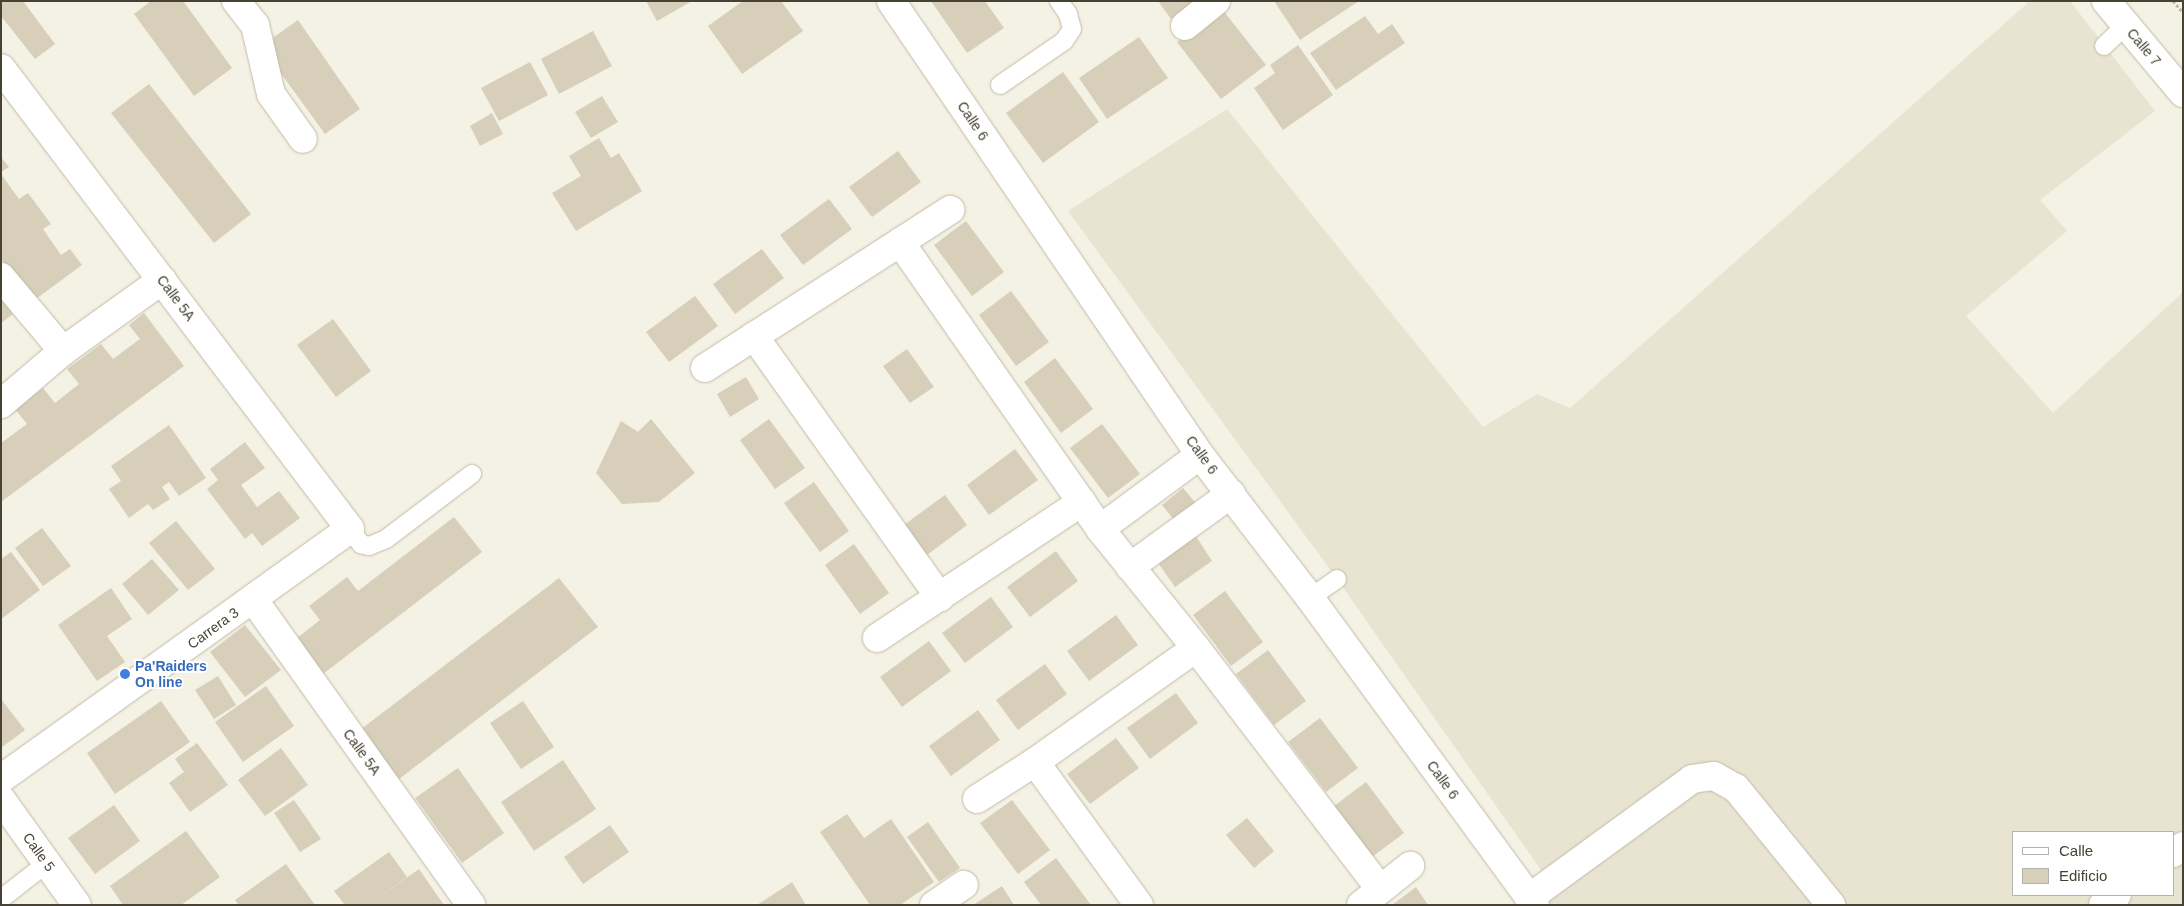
<!DOCTYPE html>
<html>
<head>
<meta charset="utf-8">
<style>
  body { margin:0 }
  #map { position:relative; width:2184px; height:906px; overflow:hidden; background:#f4f1e5; font-family:Helvetica,sans-serif }
  div>[style] { position:absolute }
  [style*='--x'] { left:calc(var(--x)*1px); top:calc(var(--y)*1px); width:calc(var(--w)*1px); rotate:calc(var(--a)*1deg) }
  .residential>* { inset:0; background:#e9e4d2 }
  .building>* { inset:0; background:#d7cfb9 }
  .path>* { height:3px; margin-top:-1.5px; transform-origin:0; background:repeating-linear-gradient(90deg,#c4ba96 0 2.5px,transparent 0 5px) }
  .roads { filter:drop-shadow(0 0 1px #c1bba6) drop-shadow(0 0 1px #c1bba6) }
  .service>* { height:18px; margin:-9px; padding:0 9px; transform-origin:9px; border-radius:9px; background:#fff }
  .minor>* { height:28px; margin:-14px; padding:0 14px; transform-origin:14px; border-radius:14px; background:#fff }
  .tertiary>* { height:28px; margin:-14px; padding:0 14px; transform-origin:14px; border-radius:14px; background:#fff }
  .dots>* { width:14px; height:14px; translate:-50% -50%; box-sizing:border-box; border:2px solid #fff; border-radius:50% }
  span { translate:-50% -50%; white-space:nowrap; text-align:center; line-height:1.15; -webkit-text-stroke:4px #fff; paint-order:stroke }
  .street-label { font-size:14px; color:#474234 }
  .shop-label { font-size:14px; color:#366cbe; font-weight:700 }
  .left { translate:0 -50%; text-align:left }
  .frame { position:absolute; inset:0; border:2px solid #474234; pointer-events:none }
  .legend { position:absolute; left:2012px; top:831px; width:162px; height:65px; box-sizing:border-box; background:#fff; border:1px solid #b5b3ae; margin:0; padding:6px 9px; list-style:none; font-size:15px; color:#474234 }
  .legend li { display:flex; align-items:center; gap:10px; height:25px }
  .legend b { width:25px; border:1px solid #b5b3ae }
</style>
</head>
<body>
<div id="map">
  <div class="residential">
    <div style="clip-path:polygon(evenodd,2030px 1px,2070px 1px,2155px 111px,2040px 200px,2067px 231px,1966px 316px,2053px 413px,2183px 292px,2183px 905px,1519px 905px,1515px 900px,1541px 870px,1337px 579px,1068px 211px,1227px 109px,1483px 427px,1537px 394px,1570px 408px,2030px 1px,2013px 832px,2173px 832px,2173px 895px,2013px 895px,2013px 832px)"></div>
  </div>
  <div class="building">
    <div style="clip-path:polygon(1px 1px,23px 1px,55px 44px,35px 59px,1px 16px)"></div>
    <div style="clip-path:polygon(151px 1px,183px 1px,232px 68px,194px 96px,134px 14px)"></div>
    <div style="clip-path:polygon(646px 1px,692px 1px,657px 21px)"></div>
    <div style="clip-path:polygon(743px 1px,781px 1px,803px 31px,742px 74px,708px 26px)"></div>
    <div style="clip-path:polygon(931px 1px,985px 1px,1004px 28px,967px 53px)"></div>
    <div style="clip-path:polygon(1158px 1px,1195px 1px,1171px 19px)"></div>
    <div style="clip-path:polygon(1274px 1px,1359px 1px,1300px 40px)"></div>
    <div style="clip-path:polygon(1222px 9px,1266px 65px,1221px 99px,1177px 42px)"></div>
    <div style="clip-path:polygon(1365px 16px,1378px 34px,1392px 24px,1405px 43px,1336px 90px,1310px 53px)"></div>
    <div style="clip-path:polygon(298px 20px,360px 109px,325px 134px,261px 46px)"></div>
    <div style="clip-path:polygon(593px 31px,612px 66px,559px 94px,541px 59px)"></div>
    <div style="clip-path:polygon(1139px 37px,1168px 78px,1107px 119px,1079px 78px)"></div>
    <div style="clip-path:polygon(1298px 45px,1333px 95px,1283px 130px,1254px 88px,1275px 73px,1270px 65px)"></div>
    <div style="clip-path:polygon(530px 62px,548px 95px,499px 121px,481px 88px)"></div>
    <div style="clip-path:polygon(1063px 72px,1099px 122px,1043px 163px,1006px 113px)"></div>
    <div style="clip-path:polygon(149px 84px,251px 214px,214px 243px,111px 113px)"></div>
    <div style="clip-path:polygon(602px 96px,618px 122px,591px 138px,575px 112px)"></div>
    <div style="clip-path:polygon(492px 113px,503px 134px,480px 146px,470px 126px)"></div>
    <div style="clip-path:polygon(599px 138px,611px 158px,619px 153px,642px 191px,576px 231px,552px 193px,581px 176px,569px 156px)"></div>
    <div style="clip-path:polygon(898px 151px,921px 182px,872px 217px,849px 187px)"></div>
    <div style="clip-path:polygon(1px 157px,9px 167px,1px 172px)"></div>
    <div style="clip-path:polygon(1px 174px,19px 199px,28px 193px,51px 224px,43px 229px,61px 255px,70px 249px,82px 265px,33px 301px,1px 259px)"></div>
    <div style="clip-path:polygon(829px 199px,852px 229px,803px 265px,780px 235px)"></div>
    <div style="clip-path:polygon(966px 221px,1004px 272px,972px 296px,934px 245px)"></div>
    <div style="clip-path:polygon(762px 249px,784px 278px,735px 314px,713px 284px)"></div>
    <div style="clip-path:polygon(1011px 291px,1049px 342px,1016px 366px,979px 315px)"></div>
    <div style="clip-path:polygon(695px 296px,718px 326px,669px 362px,646px 332px)"></div>
    <div style="clip-path:polygon(1px 298px,13px 314px,1px 323px)"></div>
    <div style="clip-path:polygon(144px 313px,184px 366px,1px 502px,1px 443px,27px 424px,15px 409px,43px 388px,55px 403px,79px 384px,67px 369px,101px 344px,113px 359px,140px 339px,129px 325px)"></div>
    <div style="clip-path:polygon(333px 319px,371px 371px,336px 397px,297px 345px)"></div>
    <div style="clip-path:polygon(907px 349px,934px 387px,910px 403px,883px 366px)"></div>
    <div style="clip-path:polygon(1055px 358px,1093px 409px,1061px 433px,1024px 382px)"></div>
    <div style="clip-path:polygon(746px 377px,759px 399px,730px 417px,717px 394px)"></div>
    <div style="clip-path:polygon(651px 419px,695px 473px,659px 502px,622px 504px,596px 473px,621px 421px,638px 432px)"></div>
    <div style="clip-path:polygon(769px 419px,805px 468px,775px 489px,740px 440px)"></div>
    <div style="clip-path:polygon(1102px 424px,1140px 474px,1108px 498px,1070px 448px)"></div>
    <div style="clip-path:polygon(169px 425px,206px 478px,179px 496px,169px 482px,162px 487px,170px 499px,153px 510px,148px 504px,129px 518px,109px 489px,121px 481px,111px 466px)"></div>
    <div style="clip-path:polygon(245px 442px,265px 468px,241px 485px,257px 507px,279px 491px,300px 518px,262px 546px,252px 533px,245px 539px,207px 489px,218px 480px,210px 469px)"></div>
    <div style="clip-path:polygon(1015px 449px,1038px 480px,989px 515px,967px 485px)"></div>
    <div style="clip-path:polygon(814px 482px,849px 531px,820px 552px,784px 503px)"></div>
    <div style="clip-path:polygon(1183px 488px,1200px 508px,1179px 526px,1162px 505px)"></div>
    <div style="clip-path:polygon(945px 495px,967px 525px,919px 561px,897px 530px)"></div>
    <div style="clip-path:polygon(454px 517px,482px 552px,323px 674px,296px 639px,320px 620px,309px 606px,347px 577px,358px 591px)"></div>
    <div style="clip-path:polygon(176px 521px,215px 569px,188px 590px,149px 543px)"></div>
    <div style="clip-path:polygon(42px 528px,71px 566px,43px 586px,15px 548px)"></div>
    <div style="clip-path:polygon(1192px 530px,1212px 561px,1175px 587px,1154px 557px)"></div>
    <div style="clip-path:polygon(854px 544px,889px 593px,860px 614px,825px 565px)"></div>
    <div style="clip-path:polygon(1056px 551px,1078px 581px,1030px 617px,1007px 587px)"></div>
    <div style="clip-path:polygon(11px 552px,40px 590px,1px 619px,1px 559px)"></div>
    <div style="clip-path:polygon(152px 559px,179px 590px,148px 615px,122px 584px)"></div>
    <div style="clip-path:polygon(559px 578px,598px 627px,399px 779px,360px 730px)"></div>
    <div style="clip-path:polygon(111px 588px,132px 619px,107px 636px,125px 662px,97px 681px,58px 625px)"></div>
    <div style="clip-path:polygon(1225px 591px,1263px 642px,1231px 666px,1193px 615px)"></div>
    <div style="clip-path:polygon(991px 597px,1013px 627px,965px 663px,942px 633px)"></div>
    <div style="clip-path:polygon(1116px 615px,1138px 645px,1089px 681px,1067px 651px)"></div>
    <div style="clip-path:polygon(245px 625px,281px 670px,245px 697px,210px 652px)"></div>
    <div style="clip-path:polygon(929px 641px,951px 671px,902px 707px,880px 677px)"></div>
    <div style="clip-path:polygon(1268px 650px,1306px 701px,1274px 725px,1236px 674px)"></div>
    <div style="clip-path:polygon(1045px 664px,1067px 694px,1018px 730px,996px 700px)"></div>
    <div style="clip-path:polygon(218px 676px,236px 705px,214px 719px,195px 690px)"></div>
    <div style="clip-path:polygon(266px 686px,294px 726px,243px 762px,215px 722px)"></div>
    <div style="clip-path:polygon(1176px 693px,1198px 723px,1150px 759px,1127px 728px)"></div>
    <div style="clip-path:polygon(1px 699px,25px 730px,1px 748px)"></div>
    <div style="clip-path:polygon(161px 701px,190px 742px,115px 794px,87px 753px)"></div>
    <div style="clip-path:polygon(523px 701px,554px 747px,521px 769px,490px 723px)"></div>
    <div style="clip-path:polygon(978px 710px,1000px 740px,951px 776px,929px 746px)"></div>
    <div style="clip-path:polygon(1320px 718px,1358px 768px,1326px 792px,1288px 742px)"></div>
    <div style="clip-path:polygon(1116px 738px,1139px 768px,1090px 804px,1067px 774px)"></div>
    <div style="clip-path:polygon(197px 743px,228px 785px,190px 812px,169px 783px,184px 772px,175px 759px)"></div>
    <div style="clip-path:polygon(281px 748px,308px 785px,265px 816px,238px 780px)"></div>
    <div style="clip-path:polygon(563px 760px,596px 809px,534px 851px,501px 802px)"></div>
    <div style="clip-path:polygon(458px 768px,504px 833px,462px 863px,415px 798px)"></div>
    <div style="clip-path:polygon(1366px 782px,1404px 833px,1372px 857px,1334px 806px)"></div>
    <div style="clip-path:polygon(294px 800px,321px 839px,300px 852px,274px 813px)"></div>
    <div style="clip-path:polygon(1012px 800px,1050px 850px,1018px 874px,980px 823px)"></div>
    <div style="clip-path:polygon(114px 805px,140px 841px,95px 874px,68px 838px)"></div>
    <div style="clip-path:polygon(847px 814px,864px 838px,891px 819px,934px 882px,900px 905px,870px 905px,820px 832px)"></div>
    <div style="clip-path:polygon(1247px 818px,1274px 851px,1254px 868px,1226px 835px)"></div>
    <div style="clip-path:polygon(928px 822px,960px 868px,939px 882px,907px 837px)"></div>
    <div style="clip-path:polygon(610px 825px,629px 852px,583px 884px,564px 857px)"></div>
    <div style="clip-path:polygon(186px 831px,220px 877px,181px 905px,123px 905px,110px 886px)"></div>
    <div style="clip-path:polygon(389px 852px,407px 877px,378px 898px,419px 869px,444px 905px,345px 905px,334px 891px)"></div>
    <div style="clip-path:polygon(1056px 858px,1091px 905px,1041px 905px,1024px 882px)"></div>
    <div style="clip-path:polygon(286px 864px,315px 905px,239px 905px,235px 900px)"></div>
    <div style="clip-path:polygon(792px 882px,806px 905px,757px 905px)"></div>
    <div style="clip-path:polygon(1002px 886px,1014px 905px,973px 905px)"></div>
    <div style="clip-path:polygon(1416px 887px,1428px 905px,1392px 905px)"></div>
  </div>
  <div class="path">
    <div style="--x:2173;--y:1;--w:15;--a:48"></div>
  </div>
  <div class="roads">
    <div class="service">
      <div style="--x:2104;--y:46;--w:30;--a:-44"></div>
      <div style="--x:1000;--y:85;--w:78;--a:-34.5"></div>
      <div style="--x:1064;--y:41;--w:14;--a:-56"></div>
      <div style="--x:1072;--y:29;--w:16;--a:-105"></div>
      <div style="--x:1068;--y:14;--w:16;--a:-125"></div>
      <div style="--x:350;--y:529;--w:19;--a:54"></div>
      <div style="--x:361;--y:544;--w:8;--a:14"></div>
      <div style="--x:369;--y:546;--w:18;--a:-22"></div>
      <div style="--x:386;--y:539;--w:108;--a:-37.1"></div>
      <div style="--x:1310;--y:598;--w:33;--a:-35"></div>
      <div style="--x:1;--y:899;--w:58;--a:-38"></div>
    </div>
    <div class="minor">
      <div style="--x:236;--y:1;--w:31;--a:52"></div>
      <div style="--x:255;--y:25;--w:71;--a:76.9"></div>
      <div style="--x:271;--y:94;--w:55;--a:54.6"></div>
      <div style="--x:891;--y:1;--w:549;--a:55.76"></div>
      <div style="--x:1200;--y:455;--w:180;--a:52.4"></div>
      <div style="--x:1310;--y:598;--w:381;--a:53.8"></div>
      <div style="--x:1185;--y:26;--w:40;--a:-39"></div>
      <div style="--x:1;--y:68;--w:578;--a:52.87"></div>
      <div style="--x:350;--y:529;--w:429;--a:144.4"></div>
      <div style="--x:900;--y:242;--w:350;--a:55.1"></div>
      <div style="--x:1100;--y:529;--w:153;--a:51.1"></div>
      <div style="--x:1196;--y:648;--w:303;--a:52.6"></div>
      <div style="--x:1;--y:277;--w:97;--a:50"></div>
      <div style="--x:754;--y:336;--w:321;--a:54.6"></div>
      <div style="--x:705;--y:368;--w:292;--a:-32.8"></div>
      <div style="--x:1;--y:404;--w:82;--a:-40.5"></div>
      <div style="--x:63;--y:351;--w:122;--a:-35.6"></div>
      <div style="--x:1100;--y:529;--w:124;--a:-36.5"></div>
      <div style="--x:1130;--y:567;--w:125;--a:-35.9"></div>
      <div style="--x:253;--y:599;--w:376;--a:54.5"></div>
      <div style="--x:877;--y:638;--w:246;--a:-33.6"></div>
      <div style="--x:1035;--y:762;--w:177;--a:54"></div>
      <div style="--x:1;--y:799;--w:130;--a:54.4"></div>
      <div style="--x:977;--y:799;--w:69;--a:-32.5"></div>
      <div style="--x:1035;--y:762;--w:197;--a:-35.3"></div>
      <div style="--x:2173;--y:853;--w:12;--a:-35"></div>
      <div style="--x:1529;--y:898;--w:202;--a:-36.1"></div>
      <div style="--x:1692;--y:779;--w:22;--a:-8"></div>
      <div style="--x:1714;--y:776;--w:25;--a:29"></div>
      <div style="--x:1736;--y:788;--w:151;--a:50.9"></div>
      <div style="--x:934;--y:905;--w:36;--a:-34"></div>
      <div style="--x:1361;--y:905;--w:63;--a:-38.5"></div>
      <div style="--x:2103;--y:905;--w:17;--a:-36"></div>
    </div>
    <div class="tertiary">
      <div style="--x:2106;--y:1;--w:120;--a:50.1"></div>
    </div>
  </div>
  <div class="dots">
    <div style="left:125px;top:674px;background:#3f7fe0"></div>
  </div>
  <div class="street-label">
    <span style="left:2144px;top:47px;rotate:50deg">Calle 7</span>
    <span style="left:973px;top:121px;rotate:56deg">Calle 6</span>
    <span style="left:176px;top:298px;rotate:53deg">Calle 5A</span>
    <span style="left:1202px;top:455px;rotate:54deg">Calle 6</span>
    <span style="left:213px;top:628px;rotate:-36deg">Carrera 3</span>
    <span style="left:362px;top:752px;rotate:54deg">Calle 5A</span>
    <span style="left:1443px;top:780px;rotate:54deg">Calle 6</span>
    <span style="left:39px;top:852px;rotate:54deg">Calle 5</span>
  </div>
  <div class="shop-label">
    <span class="left" style="left:135px;top:674px">Pa'Raiders<br>On line</span>
  </div>
  <div class="frame"></div>
  <ul class="legend">
  <li><b style="height:6px;background:#fff"></b>Calle</li>
  <li><b style="height:14px;background:#d7cfb9"></b>Edificio</li>
  </ul>
</div>
</body>
</html>
